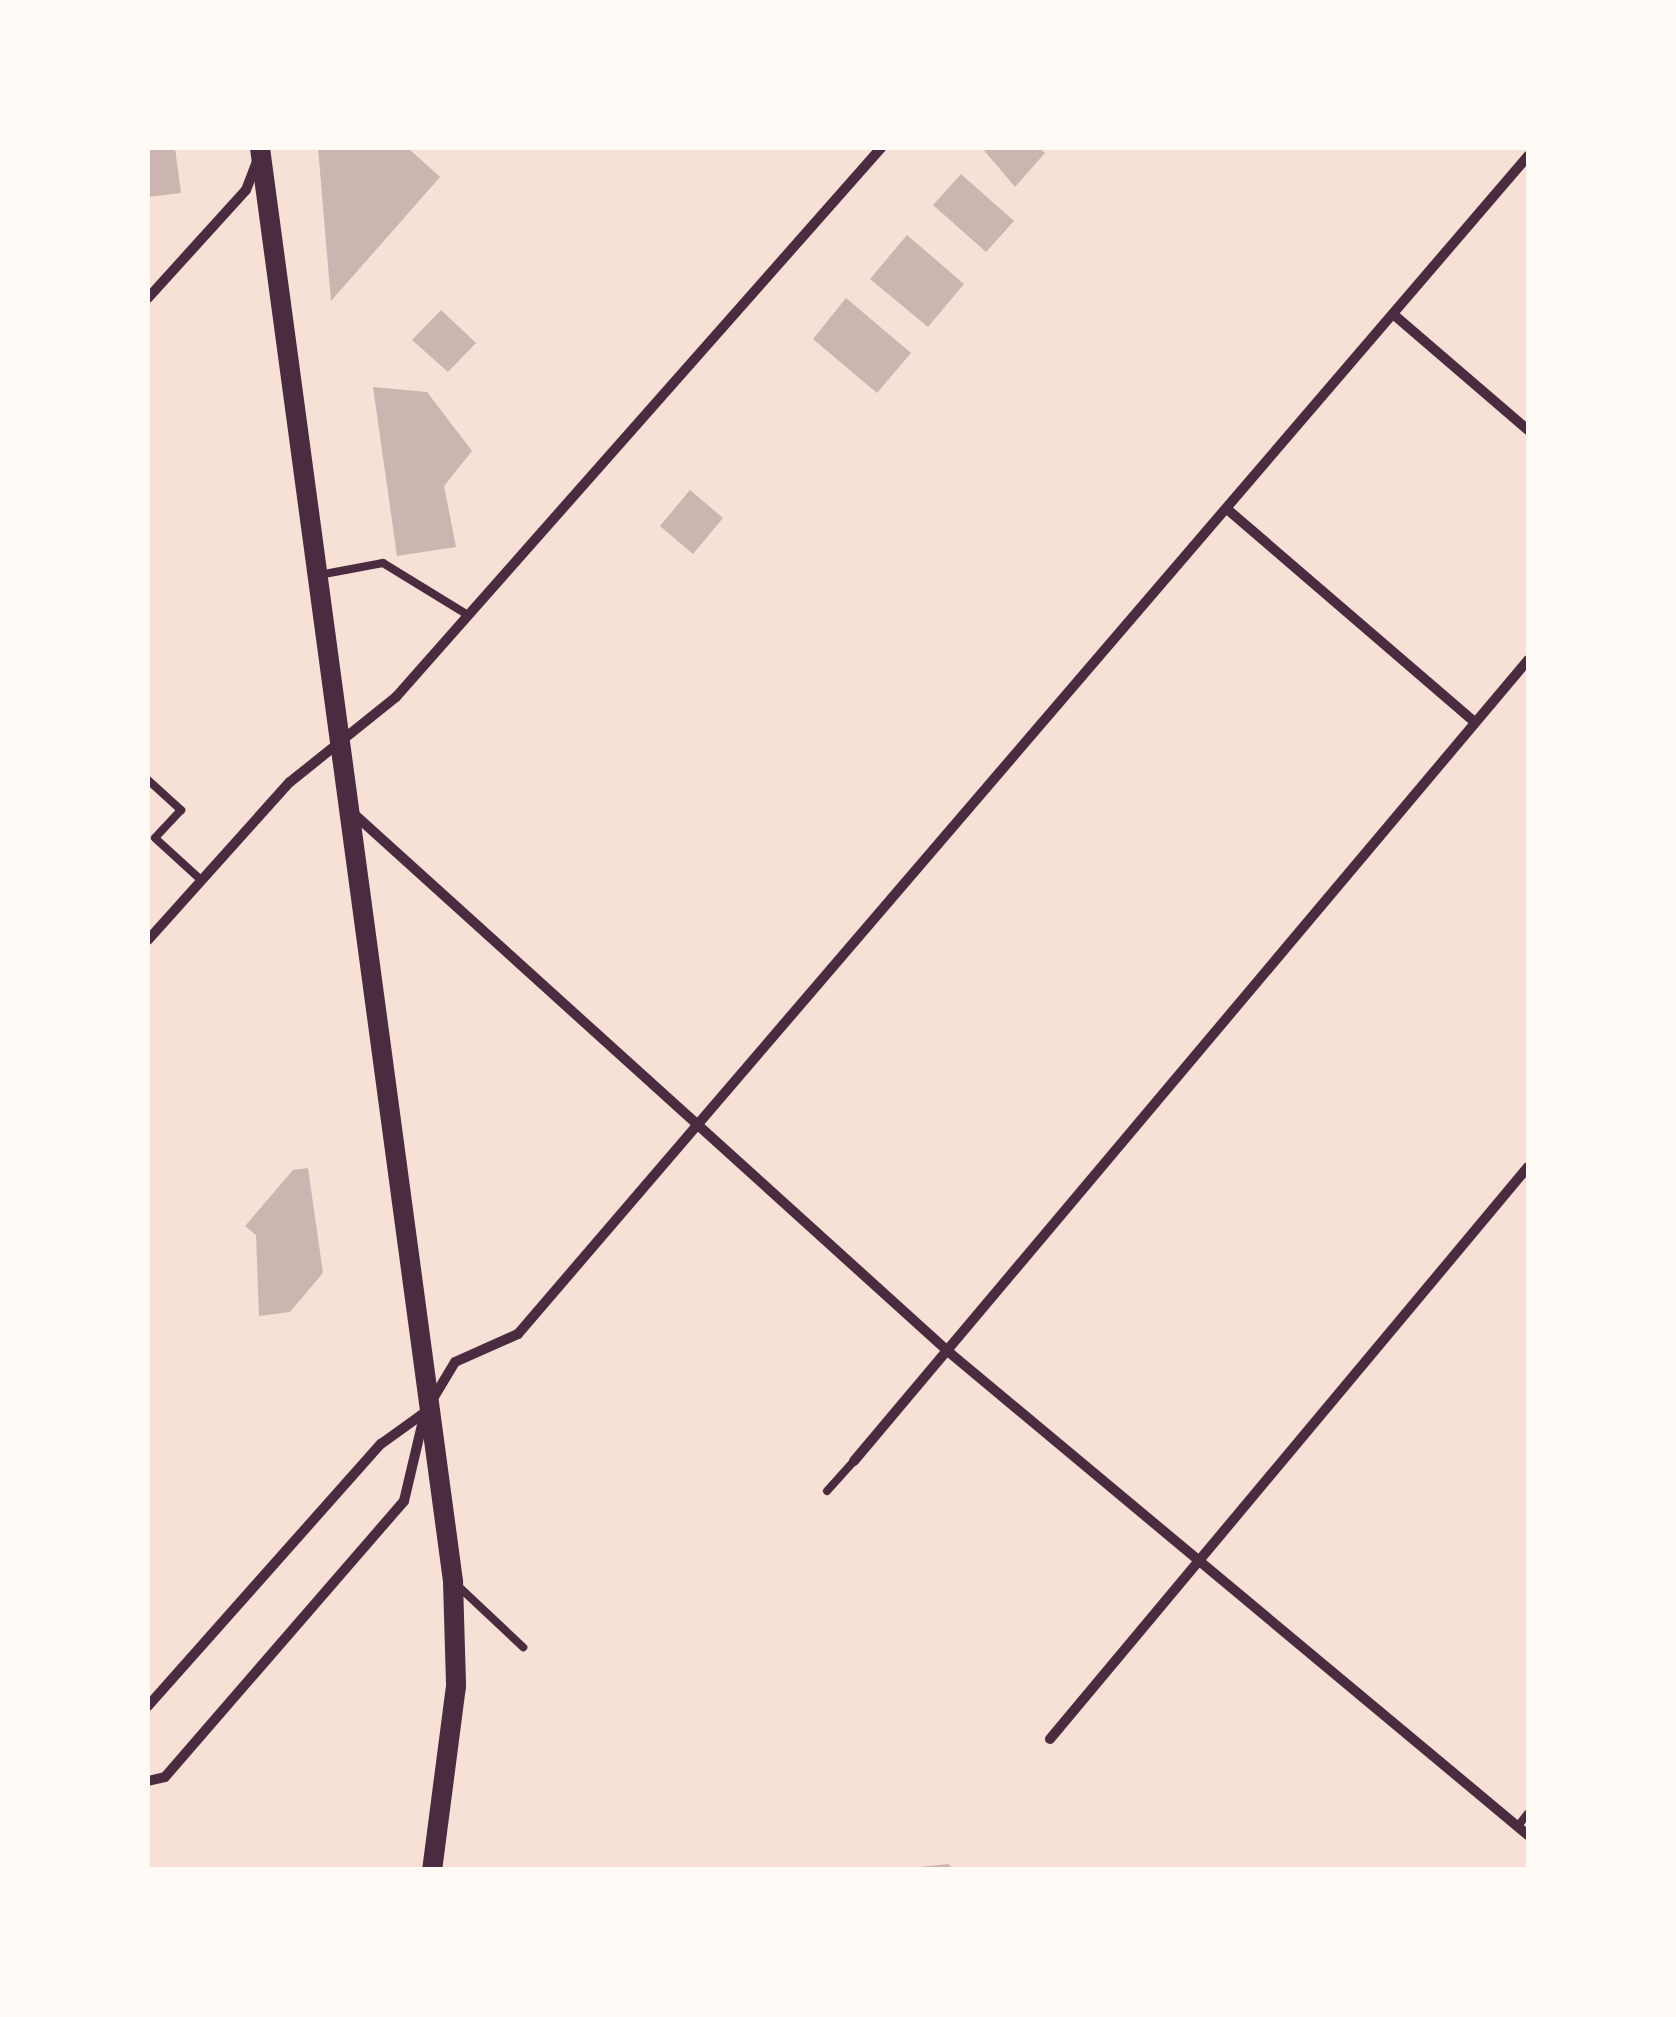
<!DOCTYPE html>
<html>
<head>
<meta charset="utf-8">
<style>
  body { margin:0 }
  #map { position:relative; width:1676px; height:2017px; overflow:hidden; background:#f7e1d7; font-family:"Varela Round",sans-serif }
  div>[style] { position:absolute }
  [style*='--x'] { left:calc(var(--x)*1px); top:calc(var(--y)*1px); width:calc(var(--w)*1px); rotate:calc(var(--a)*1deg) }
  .building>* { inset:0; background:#ccb4b1 }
  .service>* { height:8px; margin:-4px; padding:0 4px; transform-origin:4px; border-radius:4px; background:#4a2c40 }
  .minor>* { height:10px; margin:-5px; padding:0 5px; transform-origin:5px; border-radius:5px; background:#4a2c40 }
  .secondary>* { height:20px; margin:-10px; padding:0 10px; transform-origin:10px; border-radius:10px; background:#4a2c40 }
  span { translate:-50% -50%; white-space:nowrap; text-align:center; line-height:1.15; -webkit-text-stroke:9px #fffaf5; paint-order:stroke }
  .frame { position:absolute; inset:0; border:150px solid #fffaf5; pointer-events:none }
</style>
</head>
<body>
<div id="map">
  <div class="building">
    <div style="clip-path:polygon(148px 148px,175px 148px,181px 193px,148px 197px)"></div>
    <div style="clip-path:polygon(318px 148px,408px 148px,440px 177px,331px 301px)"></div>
    <div style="clip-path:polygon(982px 148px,1039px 148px,1045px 153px,1015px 187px)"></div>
    <div style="clip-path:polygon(961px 174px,1014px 221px,986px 252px,933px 205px)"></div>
    <div style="clip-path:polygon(907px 235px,964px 284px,928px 327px,870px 279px)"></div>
    <div style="clip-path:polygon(846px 298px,911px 353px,877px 393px,813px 339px)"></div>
    <div style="clip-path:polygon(441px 310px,476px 343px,448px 372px,412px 340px)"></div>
    <div style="clip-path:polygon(373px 387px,427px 392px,472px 451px,444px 486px,456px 547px,397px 556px)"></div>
    <div style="clip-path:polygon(690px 490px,723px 518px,693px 554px,660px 526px)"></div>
    <div style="clip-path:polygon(308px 1168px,323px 1273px,290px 1312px,259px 1316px,256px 1235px,245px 1226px,293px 1170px)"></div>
    <div style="clip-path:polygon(948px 1864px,955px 1870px,919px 1870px,919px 1867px)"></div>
  </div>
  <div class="service">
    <div style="--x:319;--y:575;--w:65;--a:-10.6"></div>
    <div style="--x:383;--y:563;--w:100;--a:31.5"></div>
    <div style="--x:148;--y:780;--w:45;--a:42.3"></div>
    <div style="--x:181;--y:810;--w:38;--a:133"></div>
    <div style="--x:155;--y:838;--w:62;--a:42.4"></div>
    <div style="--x:827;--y:1491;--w:40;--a:-48"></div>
    <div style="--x:457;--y:1585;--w:91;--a:43.2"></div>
    <div style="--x:1518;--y:1826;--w:16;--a:-52"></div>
  </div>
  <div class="minor">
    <div style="--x:148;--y:298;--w:146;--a:-47.8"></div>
    <div style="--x:246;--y:190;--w:30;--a:-69"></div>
    <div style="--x:1393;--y:314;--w:178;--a:40.7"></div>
    <div style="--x:1227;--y:509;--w:327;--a:40.7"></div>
    <div style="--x:354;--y:814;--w:804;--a:42.13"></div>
    <div style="--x:950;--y:1353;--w:753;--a:39.83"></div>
    <div style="--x:148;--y:940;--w:212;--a:-48.1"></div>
    <div style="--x:290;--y:782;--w:136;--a:-38.7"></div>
    <div style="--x:396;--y:697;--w:733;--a:-48.54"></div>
    <div style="--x:854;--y:1461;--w:1047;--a:-49.92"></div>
    <div style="--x:148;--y:1706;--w:351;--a:-48.4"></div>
    <div style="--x:381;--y:1444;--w:53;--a:-35.8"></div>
    <div style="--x:1050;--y:1739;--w:745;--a:-50.12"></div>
    <div style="--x:148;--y:1781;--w:17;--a:-13"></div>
    <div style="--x:165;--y:1777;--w:365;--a:-49.1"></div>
    <div style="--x:404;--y:1501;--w:91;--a:-76.7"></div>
    <div style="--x:425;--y:1412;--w:58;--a:-59"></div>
    <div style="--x:455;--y:1362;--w:69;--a:-24"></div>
    <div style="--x:518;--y:1334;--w:1552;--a:-49.39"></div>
  </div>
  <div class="secondary">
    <div style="--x:260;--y:148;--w:1447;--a:82.33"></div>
    <div style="--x:453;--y:1582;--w:104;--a:88.3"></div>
    <div style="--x:456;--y:1686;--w:186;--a:97.4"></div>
  </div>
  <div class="frame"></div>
</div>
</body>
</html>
